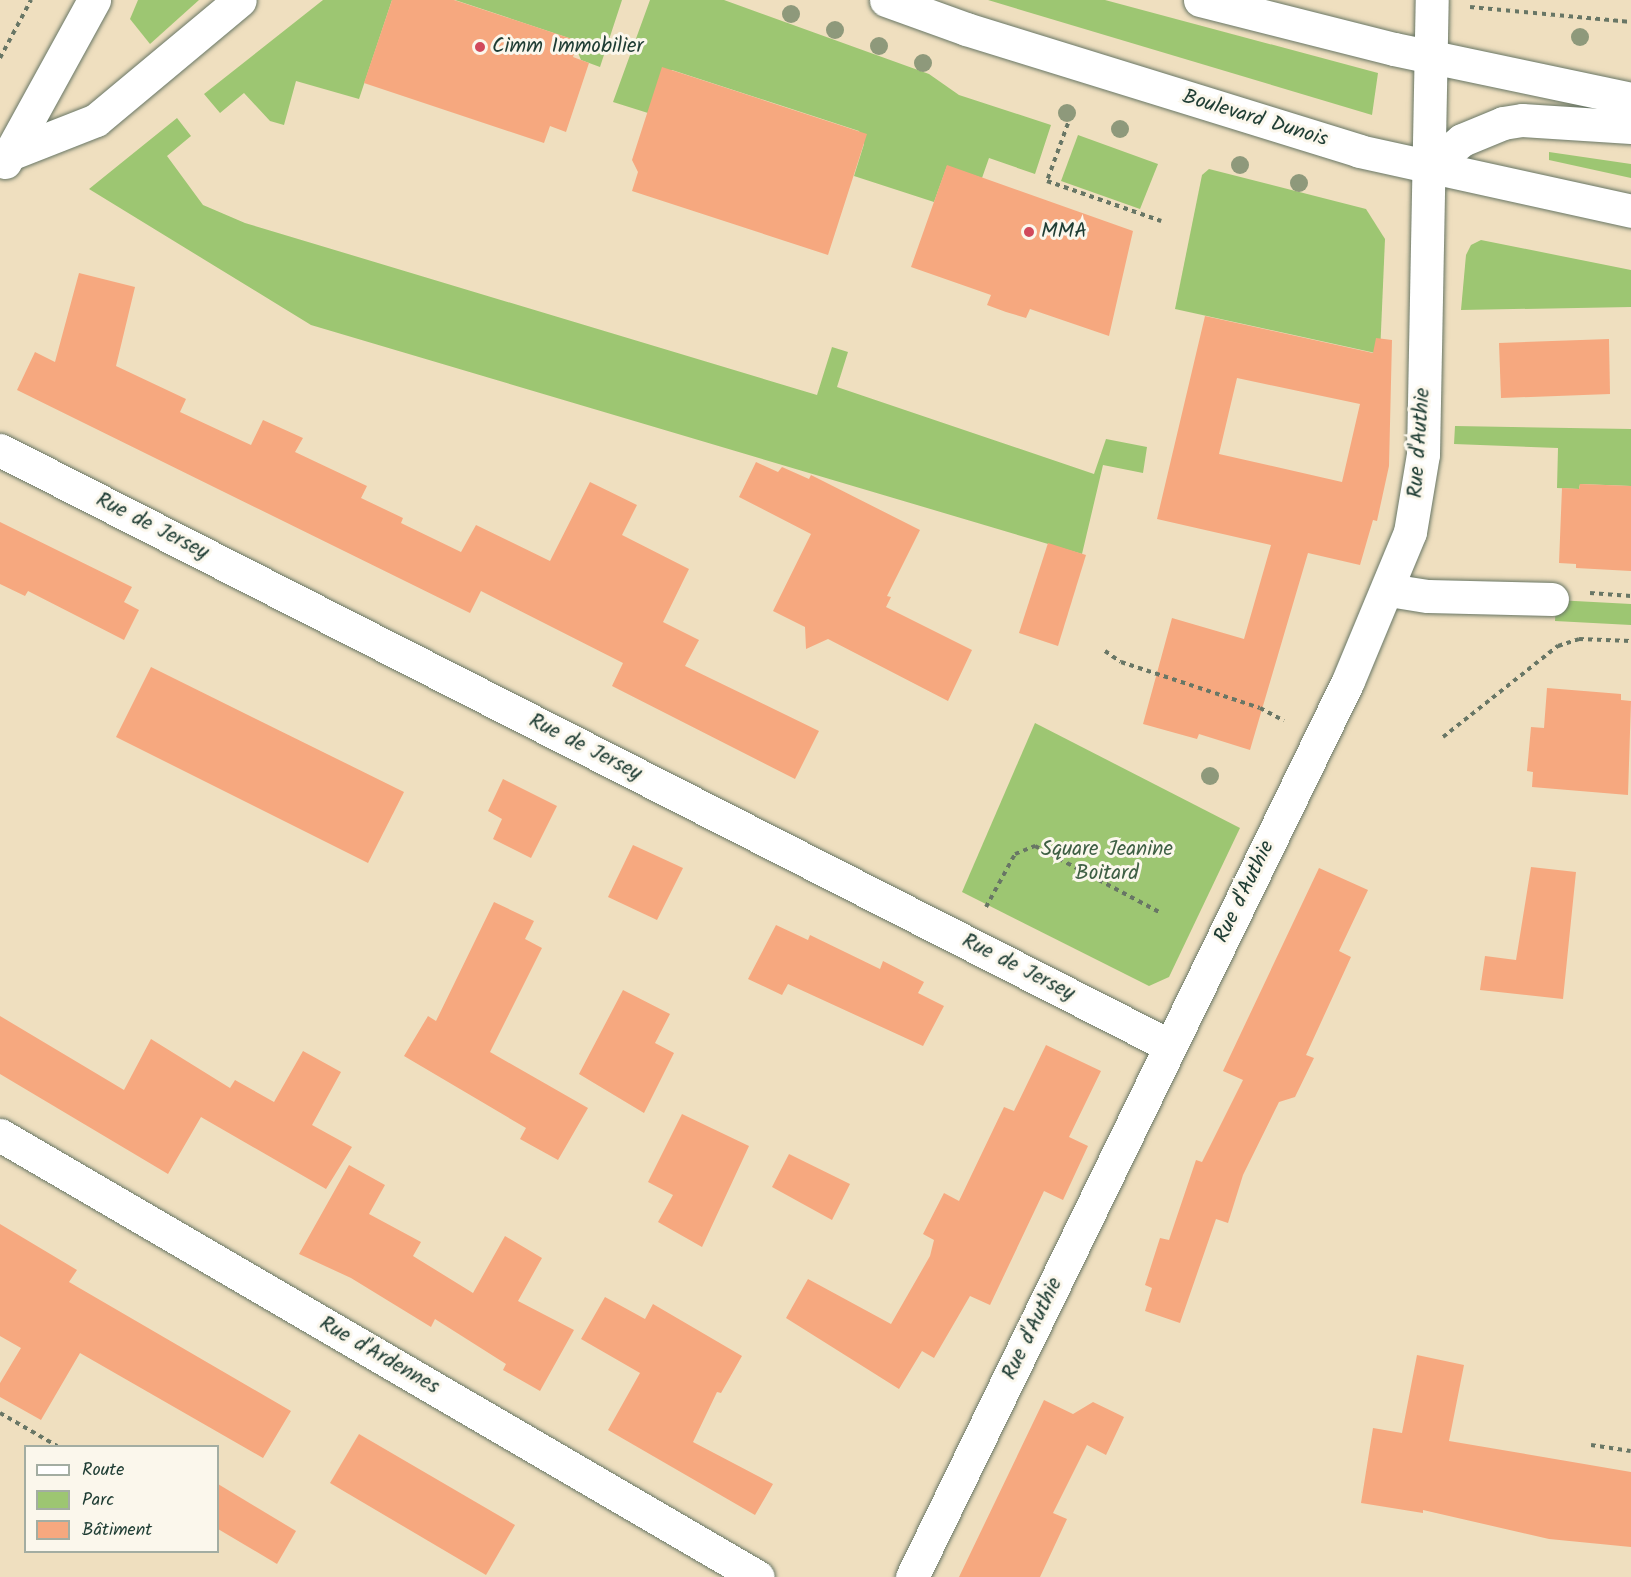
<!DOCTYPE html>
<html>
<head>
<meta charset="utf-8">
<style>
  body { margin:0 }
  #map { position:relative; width:1631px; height:1577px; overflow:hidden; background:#efdfbf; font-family:Kalam,sans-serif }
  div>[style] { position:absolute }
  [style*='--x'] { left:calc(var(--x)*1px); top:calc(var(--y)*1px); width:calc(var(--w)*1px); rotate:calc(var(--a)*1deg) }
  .green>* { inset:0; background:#9dc672 }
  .building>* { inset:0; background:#f6a87f }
  .path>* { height:4px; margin-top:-2px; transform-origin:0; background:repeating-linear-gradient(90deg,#687665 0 4.5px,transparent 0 9px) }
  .roads { filter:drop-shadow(0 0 2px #687665) drop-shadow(0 0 2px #687665) }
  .minor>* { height:33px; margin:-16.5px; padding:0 16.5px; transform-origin:16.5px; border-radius:16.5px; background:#fff }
  .major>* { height:33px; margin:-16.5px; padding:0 16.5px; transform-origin:16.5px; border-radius:16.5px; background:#fff }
  .trees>* { width:18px; height:18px; margin:-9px; border-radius:50%; background:#8e997b }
  .dots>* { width:16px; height:16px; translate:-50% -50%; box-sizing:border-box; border:3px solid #fbf7ec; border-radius:50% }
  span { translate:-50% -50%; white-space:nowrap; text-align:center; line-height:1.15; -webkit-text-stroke:6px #fbf7ec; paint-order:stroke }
  .poi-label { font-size:21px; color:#1f3d34 }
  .left { translate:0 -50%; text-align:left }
  .street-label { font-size:21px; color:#1f3d34 }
  .park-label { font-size:21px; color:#3e5f44 }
  .legend { position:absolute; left:24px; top:1445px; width:195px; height:108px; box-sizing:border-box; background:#fbf7ec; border:2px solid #a3ada2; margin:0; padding:8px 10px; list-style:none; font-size:18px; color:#1f3d34 }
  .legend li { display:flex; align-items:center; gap:12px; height:30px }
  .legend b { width:30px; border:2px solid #a3ada2 }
</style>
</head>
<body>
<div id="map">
  <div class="green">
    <div style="clip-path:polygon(138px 0,199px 0,150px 44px,130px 19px)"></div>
    <div style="clip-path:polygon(323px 0,392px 0,359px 99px,296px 81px,284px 125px,270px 121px,244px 93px,220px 113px,204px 94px)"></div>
    <div style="clip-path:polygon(455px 0,622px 0,600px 67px,581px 60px,576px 48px,578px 41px)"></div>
    <div style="clip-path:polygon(650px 0,724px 0,929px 74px,959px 95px,1051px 125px,1035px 174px,989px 158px,982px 178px,947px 166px,934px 202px,854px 176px,864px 144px,859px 131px,672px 70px,660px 76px,648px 113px,613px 102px)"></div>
    <div style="clip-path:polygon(988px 0,1105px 0,1378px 73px,1372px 115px)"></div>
    <div style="clip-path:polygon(177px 118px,191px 136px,167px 156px,203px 205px,245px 223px,817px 395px,832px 347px,848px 352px,837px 387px,1094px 474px,1106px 439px,1147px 447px,1143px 473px,1103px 465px,1082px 554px,311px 325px,89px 189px)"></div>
    <div style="clip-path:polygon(1078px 135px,1158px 164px,1140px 209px,1061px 181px)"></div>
    <div style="clip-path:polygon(1549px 152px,1631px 164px,1631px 178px,1549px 160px)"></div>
    <div style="clip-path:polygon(1209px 169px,1366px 209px,1385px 239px,1380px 354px,1175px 309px,1202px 175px)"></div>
    <div style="clip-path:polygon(1481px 240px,1631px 270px,1631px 307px,1461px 310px,1466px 255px,1471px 245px)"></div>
    <div style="clip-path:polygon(1455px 426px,1631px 429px,1631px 486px,1580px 484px,1579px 489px,1557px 488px,1558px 448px,1454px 444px)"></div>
    <div style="clip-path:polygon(1556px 600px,1631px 604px,1631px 625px,1555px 621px)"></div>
    <div style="clip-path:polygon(1035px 723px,1240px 828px,1169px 977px,1149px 986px,962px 892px)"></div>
  </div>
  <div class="building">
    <div style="clip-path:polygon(392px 0,454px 0,578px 41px,573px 57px,589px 63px,566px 132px,550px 126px,544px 143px,364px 83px)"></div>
    <div style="clip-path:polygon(662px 67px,867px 134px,828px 255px,632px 191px,638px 172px,632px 160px)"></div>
    <div style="clip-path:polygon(947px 165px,1133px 231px,1109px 336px,1030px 309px,1026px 318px,1006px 312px,987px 305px,991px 295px,911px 267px)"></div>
    <div style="clip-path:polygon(79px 273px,135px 287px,116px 366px,186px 399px,180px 412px,251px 445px,263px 420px,303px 438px,295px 452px,367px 486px,361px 498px,403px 518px,401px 523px,461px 552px,476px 525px,550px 561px,590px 482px,637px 505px,622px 535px,689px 569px,663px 622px,699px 640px,685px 666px,819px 731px,795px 779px,612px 686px,623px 663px,481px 591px,470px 613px,17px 390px,35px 352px,55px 362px)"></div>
    <div style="clip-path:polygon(evenodd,1205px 316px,1373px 353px,1376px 338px,1392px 340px,1389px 466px,1377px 521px,1373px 520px,1360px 565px,1308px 553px,1250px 750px,1199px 734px,1197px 739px,1143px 724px,1172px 618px,1244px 639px,1271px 545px,1157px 519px,1205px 316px,1237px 378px,1360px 404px,1342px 482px,1219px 454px,1237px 378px)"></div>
    <div style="clip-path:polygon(1609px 339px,1610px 394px,1501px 398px,1499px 343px)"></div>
    <div style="clip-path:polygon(756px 462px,778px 472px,782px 467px,809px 479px,811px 475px,920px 530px,887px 596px,891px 597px,886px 607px,972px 650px,948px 701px,828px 639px,806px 649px,805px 627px,773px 611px,811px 534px,739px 497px)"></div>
    <div style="clip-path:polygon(1580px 484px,1631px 486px,1631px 571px,1576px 568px,1576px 564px,1559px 563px,1562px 488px,1579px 489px)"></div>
    <div style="clip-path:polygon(0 522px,132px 587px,124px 602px,139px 610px,124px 640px,28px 591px,25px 596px,0 584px)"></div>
    <div style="clip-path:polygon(1048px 543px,1086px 555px,1058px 646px,1019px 633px)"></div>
    <div style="clip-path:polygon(151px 667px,404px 792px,368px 863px,116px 737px)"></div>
    <div style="clip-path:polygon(1547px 688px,1621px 694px,1621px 700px,1631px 701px,1628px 795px,1532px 787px,1533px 772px,1527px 771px,1531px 727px,1544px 728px)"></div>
    <div style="clip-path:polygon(503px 779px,557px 806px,531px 858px,493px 839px,502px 819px,488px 811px)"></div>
    <div style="clip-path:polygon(633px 845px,683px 868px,657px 920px,608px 897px)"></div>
    <div style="clip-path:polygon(1531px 867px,1576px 872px,1563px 999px,1480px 990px,1485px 956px,1516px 960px)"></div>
    <div style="clip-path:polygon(1319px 868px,1368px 890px,1339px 951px,1351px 957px,1306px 1055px,1314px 1058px,1295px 1097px,1279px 1102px,1243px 1175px,1228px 1223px,1216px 1219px,1180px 1323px,1145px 1311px,1152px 1288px,1145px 1285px,1160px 1238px,1169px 1240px,1196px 1160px,1202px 1162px,1243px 1080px,1223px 1071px)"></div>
    <div style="clip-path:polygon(494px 902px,534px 921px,525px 939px,542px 948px,490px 1052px,588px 1108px,558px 1160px,520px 1139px,526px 1128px,404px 1056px,428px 1016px,436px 1021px)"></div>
    <div style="clip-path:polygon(776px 925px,808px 940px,810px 935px,880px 969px,883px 961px,924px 982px,918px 993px,944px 1006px,923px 1046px,788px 984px,782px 995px,748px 979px)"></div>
    <div style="clip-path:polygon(623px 990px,670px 1014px,655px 1043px,674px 1053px,644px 1113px,579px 1074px)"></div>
    <div style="clip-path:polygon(0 1016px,124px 1090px,151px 1039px,230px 1088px,235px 1080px,274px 1102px,303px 1051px,341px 1072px,312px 1125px,352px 1147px,326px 1189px,201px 1117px,168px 1174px,0 1074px)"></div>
    <div style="clip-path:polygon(1046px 1045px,1101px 1071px,1069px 1137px,1088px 1146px,1063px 1200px,1044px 1191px,990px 1305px,970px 1296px,934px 1358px,922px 1351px,899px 1389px,786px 1318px,808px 1279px,891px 1324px,930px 1256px,934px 1240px,923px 1234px,944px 1193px,959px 1201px,1004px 1107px,1014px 1111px)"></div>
    <div style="clip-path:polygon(682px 1114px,749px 1146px,702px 1247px,658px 1222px,673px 1195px,648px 1182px)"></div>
    <div style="clip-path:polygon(789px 1154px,850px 1184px,832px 1220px,772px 1187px)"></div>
    <div style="clip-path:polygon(349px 1165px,385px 1185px,369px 1214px,421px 1242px,413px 1256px,473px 1293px,505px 1236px,542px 1258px,518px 1301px,574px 1330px,540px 1391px,503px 1370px,506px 1364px,435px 1319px,431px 1327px,351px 1278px,299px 1254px)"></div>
    <div style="clip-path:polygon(0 1224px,77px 1270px,69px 1282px,291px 1411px,263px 1458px,80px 1353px,41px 1420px,0 1397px,0 1383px,21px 1348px,0 1336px)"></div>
    <div style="clip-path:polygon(605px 1297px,645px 1319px,653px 1304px,742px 1356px,721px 1393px,717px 1392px,693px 1442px,773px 1484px,755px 1515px,608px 1430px,640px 1373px,581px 1339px)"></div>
    <div style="clip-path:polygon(1417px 1355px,1464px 1365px,1449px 1441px,1631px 1472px,1631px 1547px,1549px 1539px,1423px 1510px,1423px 1513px,1361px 1503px,1373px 1428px,1402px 1433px)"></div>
    <div style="clip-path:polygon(1044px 1400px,1073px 1414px,1093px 1402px,1124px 1417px,1106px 1455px,1087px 1445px,1053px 1513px,1067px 1519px,1040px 1577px,959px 1577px)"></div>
    <div style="clip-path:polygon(359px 1434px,515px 1525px,486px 1575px,330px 1483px)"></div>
    <div style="clip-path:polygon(218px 1484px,296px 1531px,277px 1564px,218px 1529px)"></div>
  </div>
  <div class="path">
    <div style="--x:1470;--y:7;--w:162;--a:5.3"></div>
    <div style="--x:0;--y:58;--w:66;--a:-61.9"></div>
    <div style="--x:1071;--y:115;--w:70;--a:110"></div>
    <div style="--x:1047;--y:181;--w:121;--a:19.3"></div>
    <div style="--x:1590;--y:593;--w:41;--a:4.2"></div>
    <div style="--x:1105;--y:651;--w:19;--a:35"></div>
    <div style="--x:1121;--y:662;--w:146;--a:18.3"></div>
    <div style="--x:1260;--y:708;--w:27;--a:28"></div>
    <div style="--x:1443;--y:737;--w:147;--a:-38.4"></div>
    <div style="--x:1558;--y:646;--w:22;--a:-18"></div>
    <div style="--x:1579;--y:639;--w:52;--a:2.2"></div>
    <div style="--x:986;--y:907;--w:60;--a:-61.3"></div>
    <div style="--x:1015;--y:854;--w:22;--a:-22"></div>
    <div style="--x:1035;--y:846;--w:143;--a:28"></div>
    <div style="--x:0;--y:1413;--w:66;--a:30.1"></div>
    <div style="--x:1591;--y:1445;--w:40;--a:8.5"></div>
  </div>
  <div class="roads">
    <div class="minor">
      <div style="--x:12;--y:153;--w:90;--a:-21.4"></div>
      <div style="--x:96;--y:120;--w:187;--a:-39.8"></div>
      <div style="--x:5;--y:162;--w:185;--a:-61.2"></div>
      <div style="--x:1429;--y:168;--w:43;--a:-40.3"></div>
      <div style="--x:1462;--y:140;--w:44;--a:-22.5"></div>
      <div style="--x:1503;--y:123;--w:19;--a:-9"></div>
      <div style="--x:1522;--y:120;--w:109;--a:3.7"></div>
      <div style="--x:0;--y:450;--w:1313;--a:26.99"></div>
      <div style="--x:1389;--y:590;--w:39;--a:9"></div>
      <div style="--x:1428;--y:596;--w:124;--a:1.4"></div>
      <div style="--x:0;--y:1135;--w:877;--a:30.25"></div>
      <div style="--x:912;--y:1577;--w:996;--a:-64.05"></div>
      <div style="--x:1348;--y:681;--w:161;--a:-67.4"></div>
      <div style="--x:1410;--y:532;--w:79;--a:-80.5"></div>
      <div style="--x:1423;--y:454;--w:454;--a:-88.9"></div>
    </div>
    <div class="major">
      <div style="--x:886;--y:0;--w:85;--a:19.9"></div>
      <div style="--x:966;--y:29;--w:412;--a:17.2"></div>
      <div style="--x:1359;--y:151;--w:279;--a:12.4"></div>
      <div style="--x:1200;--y:0;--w:200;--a:14.2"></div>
      <div style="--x:1394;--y:49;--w:242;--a:11.9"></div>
    </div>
  </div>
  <div class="trees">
    <div style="left:791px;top:14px"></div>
    <div style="left:835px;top:30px"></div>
    <div style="left:1580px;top:37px"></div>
    <div style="left:879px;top:46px"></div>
    <div style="left:923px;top:63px"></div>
    <div style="left:1067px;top:113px"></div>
    <div style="left:1120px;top:129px"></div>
    <div style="left:1240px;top:165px"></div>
    <div style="left:1299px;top:183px"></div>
    <div style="left:1210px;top:776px"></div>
  </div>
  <div class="dots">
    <div style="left:480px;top:47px;background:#d1495b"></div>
    <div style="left:1029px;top:232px;background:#d1495b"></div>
  </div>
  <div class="poi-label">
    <span class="left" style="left:492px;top:47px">Cimm Immobilier</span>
    <span class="left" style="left:1041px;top:232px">MMA</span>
  </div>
  <div class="street-label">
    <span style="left:1255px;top:119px;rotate:17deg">Boulevard Dunois</span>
    <span style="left:1420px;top:443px;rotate:-86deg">Rue d'Authie</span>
    <span style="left:152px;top:527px;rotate:27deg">Rue de Jersey</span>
    <span style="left:585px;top:748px;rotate:27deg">Rue de Jersey</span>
    <span style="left:1245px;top:892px;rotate:-64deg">Rue d'Authie</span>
    <span style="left:1018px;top:968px;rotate:27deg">Rue de Jersey</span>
    <span style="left:1033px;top:1329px;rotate:-64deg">Rue d'Authie</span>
    <span style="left:379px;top:1356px;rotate:30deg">Rue d'Ardennes</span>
  </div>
  <div class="park-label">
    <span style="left:1107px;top:862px">Square Jeanine<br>Boitard</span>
  </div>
  <ul class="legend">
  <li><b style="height:8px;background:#fff"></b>Route</li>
  <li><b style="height:16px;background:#9dc672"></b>Parc</li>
  <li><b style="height:16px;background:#f6a87f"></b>Bâtiment</li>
  </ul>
</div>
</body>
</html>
